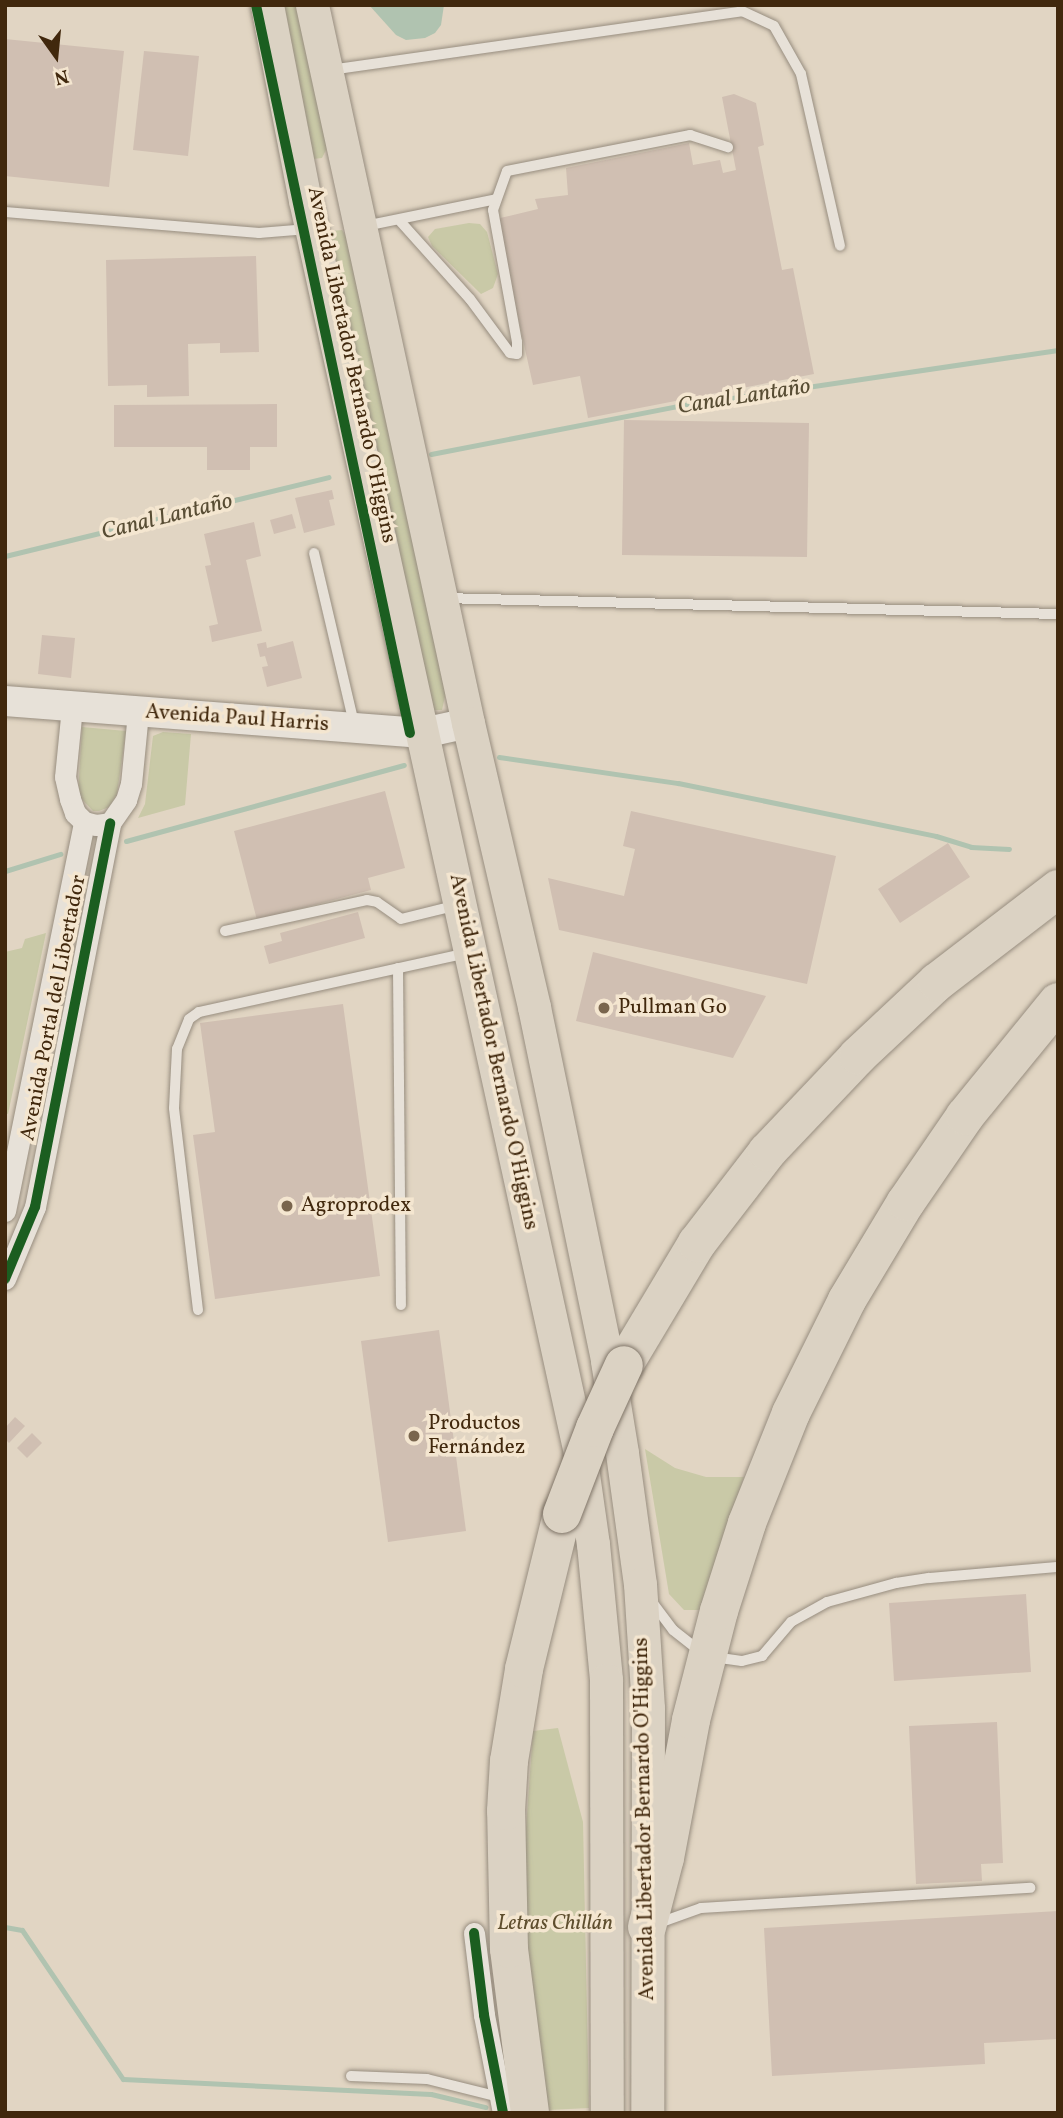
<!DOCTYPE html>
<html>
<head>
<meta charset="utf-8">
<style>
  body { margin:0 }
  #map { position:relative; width:1063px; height:2118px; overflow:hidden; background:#e1d5c3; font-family:Vollkorn,serif }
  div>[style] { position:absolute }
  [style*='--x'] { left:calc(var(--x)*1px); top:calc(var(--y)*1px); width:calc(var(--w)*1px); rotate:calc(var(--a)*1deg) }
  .green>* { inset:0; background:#c9c9a7 }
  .water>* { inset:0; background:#b0c3b0 }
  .stream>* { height:5px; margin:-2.5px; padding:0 2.5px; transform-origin:2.5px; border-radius:2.5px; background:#b0c3b0 }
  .building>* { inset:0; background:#d0bfb2 }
  .roads { filter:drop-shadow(0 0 2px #978d7f) drop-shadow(0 0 2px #978d7f) }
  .lane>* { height:10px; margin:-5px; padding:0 5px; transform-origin:5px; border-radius:5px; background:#e7e1d8 }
  .street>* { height:21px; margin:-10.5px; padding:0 10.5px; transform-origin:10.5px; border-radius:10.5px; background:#e7e1d8 }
  .secondary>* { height:30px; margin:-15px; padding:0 15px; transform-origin:15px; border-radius:15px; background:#e7e1d8 }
  .primary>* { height:33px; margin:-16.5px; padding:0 16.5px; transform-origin:16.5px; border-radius:16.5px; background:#dbd2c3 }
  .highway>* { height:38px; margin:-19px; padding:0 19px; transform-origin:19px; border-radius:19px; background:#dbd2c3 }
  .bridges { filter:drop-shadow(0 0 2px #807568) drop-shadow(0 0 2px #807568) }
  .highway-bridge>* { height:38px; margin:-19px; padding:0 19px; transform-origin:19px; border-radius:19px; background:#dbd2c3 }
  .cycleway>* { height:10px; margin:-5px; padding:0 5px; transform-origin:5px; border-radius:5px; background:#1b5e20 }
  .dots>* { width:19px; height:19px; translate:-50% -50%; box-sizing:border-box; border:4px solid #f4e6d0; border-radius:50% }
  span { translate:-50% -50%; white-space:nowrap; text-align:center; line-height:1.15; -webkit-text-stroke:7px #f4e6d0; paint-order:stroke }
  .street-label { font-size:21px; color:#41280d }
  .poi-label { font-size:21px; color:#41280d }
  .left { translate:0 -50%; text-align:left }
  .park-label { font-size:21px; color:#5e4e2e; font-style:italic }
  .water-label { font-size:23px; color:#584d34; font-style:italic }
  .frame { position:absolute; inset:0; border:7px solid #41280d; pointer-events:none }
  .north { position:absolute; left:21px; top:21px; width:70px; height:70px; -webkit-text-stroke:5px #f4e6d0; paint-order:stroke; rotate:165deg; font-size:19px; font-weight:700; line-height:28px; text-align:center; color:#41280d }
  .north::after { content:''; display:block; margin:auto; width:24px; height:32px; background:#41280d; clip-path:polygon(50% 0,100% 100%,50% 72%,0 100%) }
</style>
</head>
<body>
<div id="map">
  <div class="green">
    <div style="clip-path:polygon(277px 5px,297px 5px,327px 148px,322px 158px,312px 159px)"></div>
    <div style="clip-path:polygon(469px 223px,480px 224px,487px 232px,498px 274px,493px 288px,481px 294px,432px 246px,428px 237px,435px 229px)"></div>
    <div style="clip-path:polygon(342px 230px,348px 239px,446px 692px,442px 710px,434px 710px,330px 242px,332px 231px)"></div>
    <div style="clip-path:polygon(82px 727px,126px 731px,117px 794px,109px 807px,99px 811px,93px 811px,78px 795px)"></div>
    <div style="clip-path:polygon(163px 732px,191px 734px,185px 805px,138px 818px,145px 804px,153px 736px)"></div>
    <div style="clip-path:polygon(46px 933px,8px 1114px,5px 1113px,5px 952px,22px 948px,25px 939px)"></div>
    <div style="clip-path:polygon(645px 1449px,675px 1468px,706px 1477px,744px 1477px,700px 1610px,684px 1610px,669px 1594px)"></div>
    <div style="clip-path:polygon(558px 1728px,583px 1822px,589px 2108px,549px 2110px,525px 1953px,524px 1856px,533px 1731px)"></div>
  </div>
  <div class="water">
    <div style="clip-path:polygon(369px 5px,444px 5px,441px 25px,435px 33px,425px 38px,406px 40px,396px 35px)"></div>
  </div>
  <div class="stream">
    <div style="--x:431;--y:454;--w:252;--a:-11"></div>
    <div style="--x:678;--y:406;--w:384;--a:-8.4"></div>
    <div style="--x:5;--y:556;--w:333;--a:-13.7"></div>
    <div style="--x:499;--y:757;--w:181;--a:8.3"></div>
    <div style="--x:678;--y:783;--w:263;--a:11.6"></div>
    <div style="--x:936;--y:836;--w:37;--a:17"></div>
    <div style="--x:971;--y:847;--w:38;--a:3"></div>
    <div style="--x:126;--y:841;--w:288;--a:-15.3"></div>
    <div style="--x:5;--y:871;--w:58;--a:-17.2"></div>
    <div style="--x:5;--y:1927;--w:17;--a:10"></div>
    <div style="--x:22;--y:1930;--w:180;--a:55.9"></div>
    <div style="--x:123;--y:2079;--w:308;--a:2.8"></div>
    <div style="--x:431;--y:2094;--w:56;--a:13.5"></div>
  </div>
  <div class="building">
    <div style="clip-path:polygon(5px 39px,124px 51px,109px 187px,5px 176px)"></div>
    <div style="clip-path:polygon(144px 51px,199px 56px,188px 156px,133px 150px)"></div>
    <div style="clip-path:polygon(734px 94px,756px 103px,764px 145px,758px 147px,782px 270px,793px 268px,814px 374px,588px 418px,580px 376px,533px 385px,496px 219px,538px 209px,535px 199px,568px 195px,566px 168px,689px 143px,693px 165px,720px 160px,723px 173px,736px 170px,722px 97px)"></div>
    <div style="clip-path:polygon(256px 256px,259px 352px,220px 353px,220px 343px,188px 344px,189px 396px,147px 397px,147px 385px,108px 386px,106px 260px)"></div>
    <div style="clip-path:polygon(277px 404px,277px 447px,250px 447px,250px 470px,207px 470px,207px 447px,114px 447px,114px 405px)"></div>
    <div style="clip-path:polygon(624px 420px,809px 423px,807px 557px,622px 555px)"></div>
    <div style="clip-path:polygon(332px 490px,334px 499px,329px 500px,335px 525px,304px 533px,295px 498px)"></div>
    <div style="clip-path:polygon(292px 514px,296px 528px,274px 534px,270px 520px)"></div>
    <div style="clip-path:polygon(254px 522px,261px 556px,246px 560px,262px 631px,212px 642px,209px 626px,218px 624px,205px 566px,211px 565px,204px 534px)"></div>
    <div style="clip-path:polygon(42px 635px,75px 638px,71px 678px,38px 674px)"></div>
    <div style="clip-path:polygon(293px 641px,302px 678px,267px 687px,262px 667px,268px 666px,265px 656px,260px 657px,257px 644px,266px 642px,267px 648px)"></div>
    <div style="clip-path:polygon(385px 791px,405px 868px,368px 878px,371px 890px,257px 920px,234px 831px)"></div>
    <div style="clip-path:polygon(631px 811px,836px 856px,807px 984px,559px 930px,548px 878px,624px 896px,635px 849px,623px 846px)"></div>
    <div style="clip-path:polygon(948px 843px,970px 877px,900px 923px,878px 889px)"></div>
    <div style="clip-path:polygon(358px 912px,365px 938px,269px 964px,264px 946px,282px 941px,280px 933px)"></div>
    <div style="clip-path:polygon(593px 952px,766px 996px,733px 1058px,576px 1021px)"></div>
    <div style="clip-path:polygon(343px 1004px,380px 1276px,215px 1299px,193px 1135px,215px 1132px,200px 1023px)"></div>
    <div style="clip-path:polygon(439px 1330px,466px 1531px,388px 1542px,361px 1341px)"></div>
    <div style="clip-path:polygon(15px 1417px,25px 1426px,9px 1443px,5px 1439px,5px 1428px)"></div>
    <div style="clip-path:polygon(32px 1433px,42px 1443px,27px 1458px,17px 1448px)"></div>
    <div style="clip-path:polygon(1026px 1594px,1031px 1672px,894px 1681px,889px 1603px)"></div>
    <div style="clip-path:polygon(997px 1722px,1003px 1863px,981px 1864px,982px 1881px,916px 1884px,909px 1726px)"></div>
    <div style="clip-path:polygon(1058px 1911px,1058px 2039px,984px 2043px,985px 2064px,772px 2076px,764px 1928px)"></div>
  </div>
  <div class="roads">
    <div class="lane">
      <div style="--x:330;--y:70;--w:416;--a:-8.1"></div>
      <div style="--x:742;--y:11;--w:35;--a:25"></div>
      <div style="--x:774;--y:26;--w:55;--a:60.6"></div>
      <div style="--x:801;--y:74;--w:176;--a:77.2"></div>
      <div style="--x:5;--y:212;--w:255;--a:4.7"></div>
      <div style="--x:259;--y:233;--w:49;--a:-4.7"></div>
      <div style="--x:399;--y:220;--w:106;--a:48.1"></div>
      <div style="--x:470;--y:299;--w:67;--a:53.5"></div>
      <div style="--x:510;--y:353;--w:7;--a:8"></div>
      <div style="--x:517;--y:354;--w:12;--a:-90"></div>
      <div style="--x:517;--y:342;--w:134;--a:-100.3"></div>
      <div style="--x:493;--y:210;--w:41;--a:-70.3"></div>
      <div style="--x:507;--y:171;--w:187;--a:-11.1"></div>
      <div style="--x:690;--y:135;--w:40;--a:18"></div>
      <div style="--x:365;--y:226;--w:134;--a:-11.6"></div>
      <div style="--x:314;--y:553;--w:176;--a:76.8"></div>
      <div style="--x:443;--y:598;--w:615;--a:1.49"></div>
      <div style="--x:225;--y:931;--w:145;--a:-12.3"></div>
      <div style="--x:367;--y:900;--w:10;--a:11"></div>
      <div style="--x:377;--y:902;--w:29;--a:35"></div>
      <div style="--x:401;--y:919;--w:59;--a:-13.8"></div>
      <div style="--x:398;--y:968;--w:337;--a:89.5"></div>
      <div style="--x:198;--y:1310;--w:203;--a:-96.8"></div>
      <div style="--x:174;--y:1108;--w:59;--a:-87.1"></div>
      <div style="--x:177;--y:1049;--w:32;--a:-68"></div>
      <div style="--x:189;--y:1019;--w:12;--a:-35"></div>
      <div style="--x:199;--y:1012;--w:275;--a:-12.4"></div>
      <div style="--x:652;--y:1602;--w:35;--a:53"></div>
      <div style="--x:673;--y:1630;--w:42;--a:38.2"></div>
      <div style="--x:706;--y:1656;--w:36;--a:8"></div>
      <div style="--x:742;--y:1661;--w:21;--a:-14"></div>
      <div style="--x:762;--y:1656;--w:45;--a:-49.5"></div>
      <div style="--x:791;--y:1622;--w:41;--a:-29.1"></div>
      <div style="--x:827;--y:1602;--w:72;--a:-15.4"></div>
      <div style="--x:896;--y:1583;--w:33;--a:-9"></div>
      <div style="--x:929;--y:1578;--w:129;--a:-4.9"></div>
      <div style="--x:656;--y:1924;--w:48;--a:-19.6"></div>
      <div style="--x:701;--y:1908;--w:330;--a:-3.5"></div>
      <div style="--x:351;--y:2076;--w:76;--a:2.3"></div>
      <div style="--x:427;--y:2079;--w:74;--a:14"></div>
    </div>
    <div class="street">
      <div style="--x:72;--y:707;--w:70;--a:95.7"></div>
      <div style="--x:65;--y:777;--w:23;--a:77"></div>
      <div style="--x:70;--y:799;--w:15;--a:70"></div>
      <div style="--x:75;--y:813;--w:13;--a:45"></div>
      <div style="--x:84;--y:822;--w:12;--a:14"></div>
      <div style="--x:96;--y:825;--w:14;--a:-8"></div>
      <div style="--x:110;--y:823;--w:28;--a:-55"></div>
      <div style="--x:126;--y:800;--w:17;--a:-73"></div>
      <div style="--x:131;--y:784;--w:72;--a:-84.4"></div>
      <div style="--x:5;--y:1211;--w:397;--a:-78.5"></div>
      <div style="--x:5;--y:1279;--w:78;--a:-67.4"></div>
      <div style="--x:35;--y:1207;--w:391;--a:-78.9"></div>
      <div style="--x:474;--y:1933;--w:83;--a:83"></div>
      <div style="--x:484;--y:2015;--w:100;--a:79"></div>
    </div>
    <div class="secondary">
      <div style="--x:5;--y:701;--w:419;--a:4.4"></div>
      <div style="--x:423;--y:733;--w:46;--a:-12.5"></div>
    </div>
    <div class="primary">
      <div style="--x:267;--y:5;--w:199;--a:79"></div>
      <div style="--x:305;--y:200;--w:1283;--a:77.62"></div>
      <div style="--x:580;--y:1453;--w:92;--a:81.9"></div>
      <div style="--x:593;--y:1544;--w:137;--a:84.5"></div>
      <div style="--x:606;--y:1680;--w:433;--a:89.9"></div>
      <div style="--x:312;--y:5;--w:735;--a:77.74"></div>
      <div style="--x:468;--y:723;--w:292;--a:76.9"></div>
      <div style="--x:534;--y:1007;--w:361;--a:78.3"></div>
      <div style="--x:607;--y:1361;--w:93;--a:80.7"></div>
      <div style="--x:622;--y:1453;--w:132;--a:82.2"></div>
      <div style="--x:640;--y:1584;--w:124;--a:86.3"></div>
      <div style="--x:648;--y:1708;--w:405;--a:90.1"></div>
    </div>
    <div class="highway">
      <div style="--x:624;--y:1365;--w:142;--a:-59.1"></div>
      <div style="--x:697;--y:1243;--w:115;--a:-52.4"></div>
      <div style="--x:767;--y:1152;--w:132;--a:-46.5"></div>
      <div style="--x:858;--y:1056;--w:108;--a:-43.1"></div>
      <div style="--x:937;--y:982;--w:153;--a:-37.5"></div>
      <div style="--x:647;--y:1927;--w:71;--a:-75.4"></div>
      <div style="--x:665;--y:1858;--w:140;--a:-79.3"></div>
      <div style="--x:691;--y:1720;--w:113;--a:-75.6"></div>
      <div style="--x:719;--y:1611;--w:92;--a:-72.3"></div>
      <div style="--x:747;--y:1523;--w:118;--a:-68.2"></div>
      <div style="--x:791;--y:1413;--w:126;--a:-63.6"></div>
      <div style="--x:847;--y:1300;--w:114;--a:-59"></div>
      <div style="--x:906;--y:1202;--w:104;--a:-55.5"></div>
      <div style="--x:965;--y:1116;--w:147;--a:-50.8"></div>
      <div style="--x:530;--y:2113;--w:165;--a:-97.3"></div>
      <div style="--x:509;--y:1949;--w:138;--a:-91.2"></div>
      <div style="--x:506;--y:1811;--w:50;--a:-86.6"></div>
      <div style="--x:509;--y:1761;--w:93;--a:-80.7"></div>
      <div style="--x:524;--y:1669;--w:160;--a:-76.2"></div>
    </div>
  </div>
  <div class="bridges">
    <div class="highway-bridge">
      <div style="--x:562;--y:1514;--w:92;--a:-69"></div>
      <div style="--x:595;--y:1428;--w:69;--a:-65.3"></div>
    </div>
  </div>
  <div class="cycleway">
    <div style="--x:256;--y:5;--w:744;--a:78.06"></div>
    <div style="--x:5;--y:1279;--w:78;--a:-67.4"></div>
    <div style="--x:35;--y:1207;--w:391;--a:-78.9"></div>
    <div style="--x:474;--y:1933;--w:83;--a:83"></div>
    <div style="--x:484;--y:2015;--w:100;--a:79"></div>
  </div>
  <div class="dots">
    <div style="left:604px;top:1008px;background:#79654d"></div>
    <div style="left:287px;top:1206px;background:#79654d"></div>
    <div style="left:414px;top:1436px;background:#79654d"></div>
  </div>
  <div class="street-label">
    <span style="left:351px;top:365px;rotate:78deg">Avenida Libertador Bernardo O'Higgins</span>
    <span style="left:237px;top:719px;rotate:4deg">Avenida Paul Harris</span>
    <span style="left:54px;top:1008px;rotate:-79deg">Avenida Portal del Libertador</span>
    <span style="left:493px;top:1052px;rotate:78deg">Avenida Libertador Bernardo O'Higgins</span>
    <span style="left:645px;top:1819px;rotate:-91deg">Avenida Libertador Bernardo O'Higgins</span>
  </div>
  <div class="poi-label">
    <span class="left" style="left:618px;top:1008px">Pullman Go</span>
    <span class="left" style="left:301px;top:1206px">Agroprodex</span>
    <span class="left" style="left:428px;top:1436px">Productos<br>Fernández</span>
  </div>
  <div class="park-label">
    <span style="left:555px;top:1924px">Letras Chillán</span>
  </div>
  <div class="water-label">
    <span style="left:744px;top:397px;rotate:-9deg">Canal Lantaño</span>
    <span style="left:167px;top:517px;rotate:-14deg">Canal Lantaño</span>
  </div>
  <div class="frame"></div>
  <div class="north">N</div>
</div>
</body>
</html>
